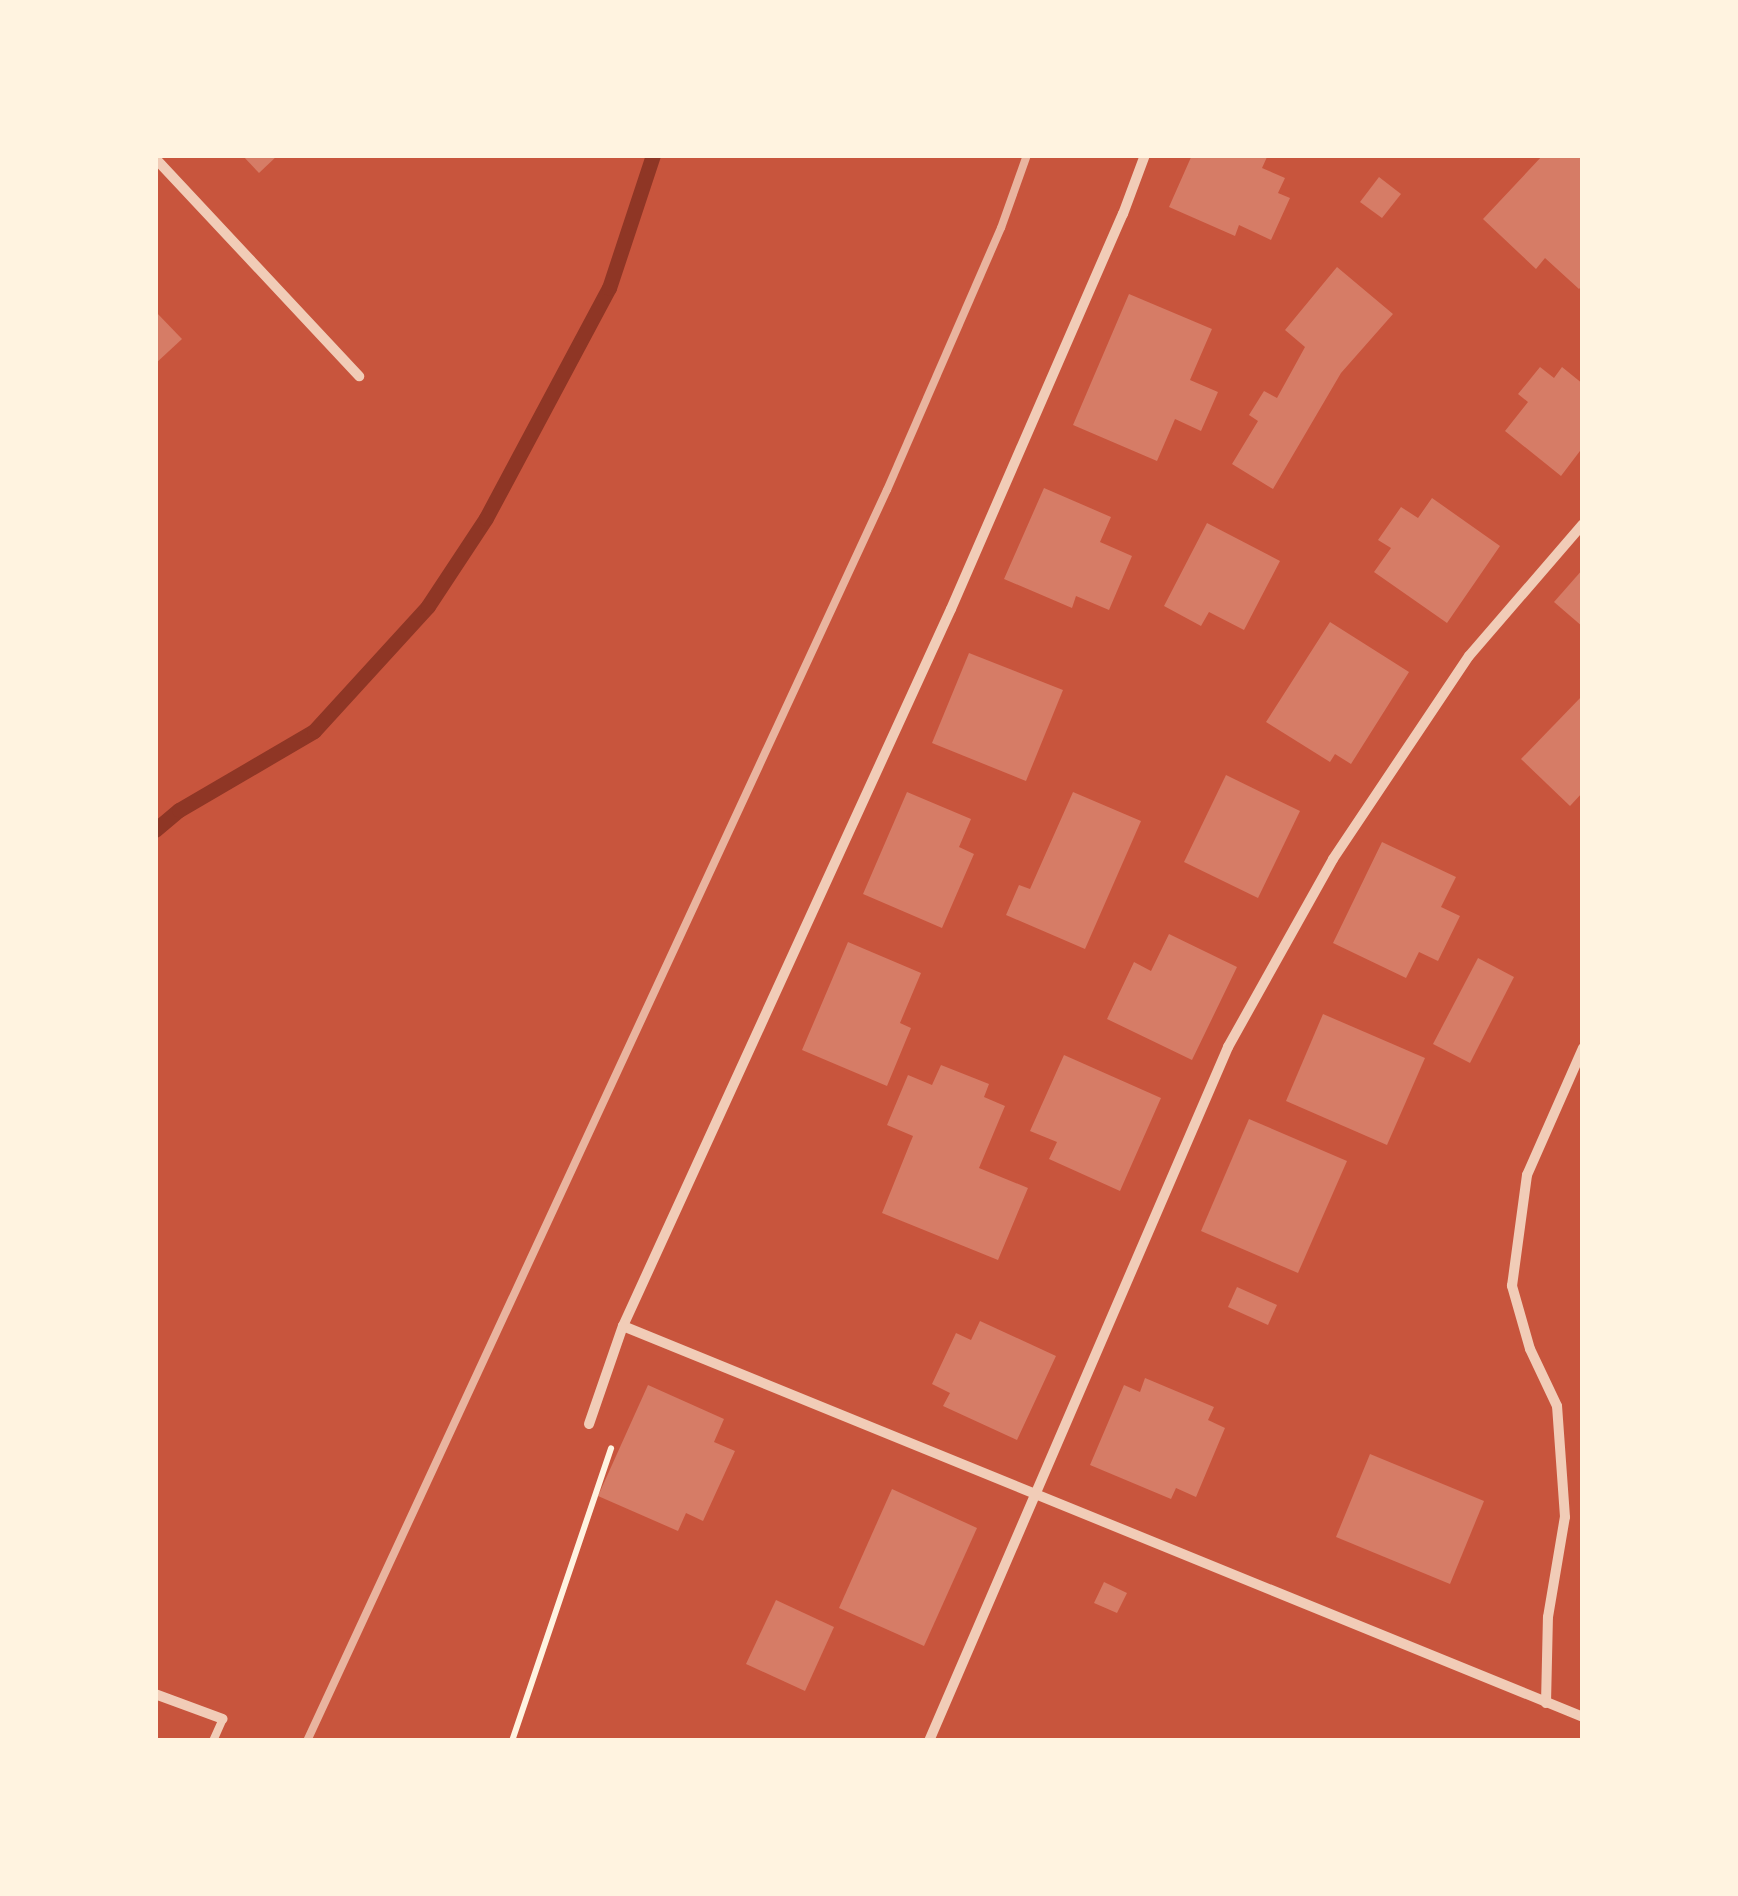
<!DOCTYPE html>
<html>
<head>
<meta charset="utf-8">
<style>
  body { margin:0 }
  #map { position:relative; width:1738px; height:1896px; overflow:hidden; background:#c8553d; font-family:"Alegreya Sans",sans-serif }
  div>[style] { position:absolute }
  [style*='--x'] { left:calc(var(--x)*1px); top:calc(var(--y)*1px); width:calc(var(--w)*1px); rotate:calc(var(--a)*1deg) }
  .stream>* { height:15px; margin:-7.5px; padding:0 7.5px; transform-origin:7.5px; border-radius:7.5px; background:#8f3625 }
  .building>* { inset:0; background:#d67c66 }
  .path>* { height:6px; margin:-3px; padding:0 3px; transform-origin:3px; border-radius:3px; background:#fff3e0 }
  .service>* { height:8px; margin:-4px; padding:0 4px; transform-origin:4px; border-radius:4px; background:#f1ccb7 }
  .minor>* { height:10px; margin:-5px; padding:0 5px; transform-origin:5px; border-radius:5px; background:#f1ccb7 }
  .rail>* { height:8px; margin:-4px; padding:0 4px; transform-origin:4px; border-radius:4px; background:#e9b49f }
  span { translate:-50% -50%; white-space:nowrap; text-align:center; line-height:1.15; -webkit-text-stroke:8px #fff3e0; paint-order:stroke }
  .frame { position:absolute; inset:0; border:158px solid #fff3e0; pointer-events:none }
</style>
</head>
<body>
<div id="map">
  <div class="stream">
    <div style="--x:155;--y:830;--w:31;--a:-40"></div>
    <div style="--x:179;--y:810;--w:156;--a:-30.3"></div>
    <div style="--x:314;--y:731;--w:169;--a:-47.6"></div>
    <div style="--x:428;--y:606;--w:105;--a:-56.6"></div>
    <div style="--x:486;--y:518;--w:261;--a:-61.9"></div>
    <div style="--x:609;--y:288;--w:140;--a:-71.7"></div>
  </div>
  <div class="building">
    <div style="clip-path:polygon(242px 155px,278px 155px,259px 173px)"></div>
    <div style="clip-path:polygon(1192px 155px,1267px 157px,1262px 168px,1285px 178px,1278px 193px,1290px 198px,1271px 240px,1239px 225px,1235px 236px,1169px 207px)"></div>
    <div style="clip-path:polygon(1543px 155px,1583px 155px,1583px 285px,1579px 289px,1545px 258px,1536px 269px,1483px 219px)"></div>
    <div style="clip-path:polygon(1379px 177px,1401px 194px,1382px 218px,1360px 202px)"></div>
    <div style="clip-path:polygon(1337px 267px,1393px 314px,1341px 373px,1273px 489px,1232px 464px,1258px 421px,1249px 415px,1264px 391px,1277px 398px,1305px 347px,1285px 330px)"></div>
    <div style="clip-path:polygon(1129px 294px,1212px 329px,1190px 380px,1218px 392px,1201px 431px,1175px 419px,1157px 461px,1073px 425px)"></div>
    <div style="clip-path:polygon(155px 311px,182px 339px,155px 364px)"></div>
    <div style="clip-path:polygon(1540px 367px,1554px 378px,1562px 367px,1583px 384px,1583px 447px,1561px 476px,1505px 431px,1528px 402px,1518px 394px)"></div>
    <div style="clip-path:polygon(1044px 488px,1111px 517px,1100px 542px,1132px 556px,1109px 610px,1076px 596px,1072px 608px,1004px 579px)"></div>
    <div style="clip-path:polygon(1432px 498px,1500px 546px,1447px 623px,1374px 572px,1391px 548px,1378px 540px,1401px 507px,1418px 518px)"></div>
    <div style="clip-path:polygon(1207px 523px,1280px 561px,1244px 630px,1209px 612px,1201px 626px,1164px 606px)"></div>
    <div style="clip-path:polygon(1583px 569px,1583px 627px,1554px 602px)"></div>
    <div style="clip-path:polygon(1330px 622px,1409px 672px,1351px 764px,1335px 754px,1330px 762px,1266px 722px)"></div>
    <div style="clip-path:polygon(969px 653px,1063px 690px,1026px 781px,932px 743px)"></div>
    <div style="clip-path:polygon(1583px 695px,1583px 792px,1570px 806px,1521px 759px)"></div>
    <div style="clip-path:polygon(1226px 775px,1300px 811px,1258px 898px,1184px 862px)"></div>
    <div style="clip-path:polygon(907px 792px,971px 819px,959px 847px,974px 854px,942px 928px,863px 894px)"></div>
    <div style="clip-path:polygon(1073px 792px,1141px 821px,1085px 949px,1006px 915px,1019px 885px,1030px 889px)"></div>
    <div style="clip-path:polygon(1382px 842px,1456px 877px,1441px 907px,1460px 916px,1438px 961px,1419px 952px,1406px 978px,1333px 943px)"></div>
    <div style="clip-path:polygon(1169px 934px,1237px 967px,1192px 1060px,1107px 1019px,1134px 962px,1151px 971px)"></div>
    <div style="clip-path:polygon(848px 942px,921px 973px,900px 1023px,911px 1028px,887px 1086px,802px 1050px)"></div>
    <div style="clip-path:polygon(1478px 958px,1514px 977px,1470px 1063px,1433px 1044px)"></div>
    <div style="clip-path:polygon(1323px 1014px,1425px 1058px,1387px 1145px,1286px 1101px)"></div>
    <div style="clip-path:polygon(1064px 1055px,1161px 1098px,1120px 1191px,1049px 1159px,1057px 1142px,1030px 1131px)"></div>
    <div style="clip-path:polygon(941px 1065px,989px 1084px,984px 1097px,1005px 1106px,979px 1168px,1028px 1188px,998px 1260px,882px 1213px,913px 1136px,887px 1125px,908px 1075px,932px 1085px)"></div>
    <div style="clip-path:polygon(1249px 1119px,1347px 1161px,1298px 1273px,1201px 1231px)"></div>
    <div style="clip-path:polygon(1237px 1287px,1277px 1305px,1268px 1325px,1228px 1307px)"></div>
    <div style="clip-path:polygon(980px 1321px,1056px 1356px,1017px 1440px,943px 1406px,950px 1393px,932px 1384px,956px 1333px,971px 1340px)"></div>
    <div style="clip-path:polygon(1145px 1378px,1214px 1407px,1208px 1420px,1225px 1428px,1196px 1497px,1176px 1488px,1171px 1499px,1090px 1465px,1124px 1385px,1140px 1392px)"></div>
    <div style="clip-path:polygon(648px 1385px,724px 1419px,714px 1442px,735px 1451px,703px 1521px,686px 1513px,678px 1531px,598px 1496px)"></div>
    <div style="clip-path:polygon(1370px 1454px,1484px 1501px,1450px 1584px,1336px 1537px)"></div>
    <div style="clip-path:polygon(892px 1489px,977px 1528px,924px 1646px,839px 1608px)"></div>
    <div style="clip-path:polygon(1104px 1582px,1127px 1593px,1117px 1613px,1094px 1603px)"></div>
    <div style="clip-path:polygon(776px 1600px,834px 1627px,805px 1691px,746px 1664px)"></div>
  </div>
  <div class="path">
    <div style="--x:512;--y:1741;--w:309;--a:-71.3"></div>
  </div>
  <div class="service">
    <div style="--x:213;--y:1741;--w:24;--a:-66"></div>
  </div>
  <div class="minor">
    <div style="--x:155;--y:158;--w:299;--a:46.9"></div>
    <div style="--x:623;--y:1326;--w:1037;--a:22.16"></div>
    <div style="--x:589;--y:1424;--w:104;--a:-70.9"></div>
    <div style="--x:623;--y:1326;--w:788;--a:-65.42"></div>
    <div style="--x:951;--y:609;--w:431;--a:-66.5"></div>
    <div style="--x:1123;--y:214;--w:63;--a:-69.6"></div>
    <div style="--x:155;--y:1694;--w:72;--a:20.2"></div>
    <div style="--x:1546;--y:1703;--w:86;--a:-88.7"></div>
    <div style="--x:1548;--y:1617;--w:101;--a:-80.4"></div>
    <div style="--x:1565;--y:1517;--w:111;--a:-94.1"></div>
    <div style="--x:1557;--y:1406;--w:63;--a:-115.3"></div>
    <div style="--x:1530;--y:1349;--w:66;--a:-105.9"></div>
    <div style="--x:1512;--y:1286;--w:112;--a:-82.3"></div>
    <div style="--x:1527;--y:1175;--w:139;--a:-66.2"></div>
    <div style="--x:929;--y:1741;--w:756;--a:-66.69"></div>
    <div style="--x:1228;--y:1047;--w:215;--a:-60.8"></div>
    <div style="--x:1333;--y:859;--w:244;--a:-56.2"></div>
    <div style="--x:1469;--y:656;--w:174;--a:-49.2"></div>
  </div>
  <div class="rail">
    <div style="--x:307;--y:1741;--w:1379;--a:-65.13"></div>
    <div style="--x:887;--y:490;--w:286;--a:-66.5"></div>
    <div style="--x:1001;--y:228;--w:77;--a:-70.4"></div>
  </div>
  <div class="frame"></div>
</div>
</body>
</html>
